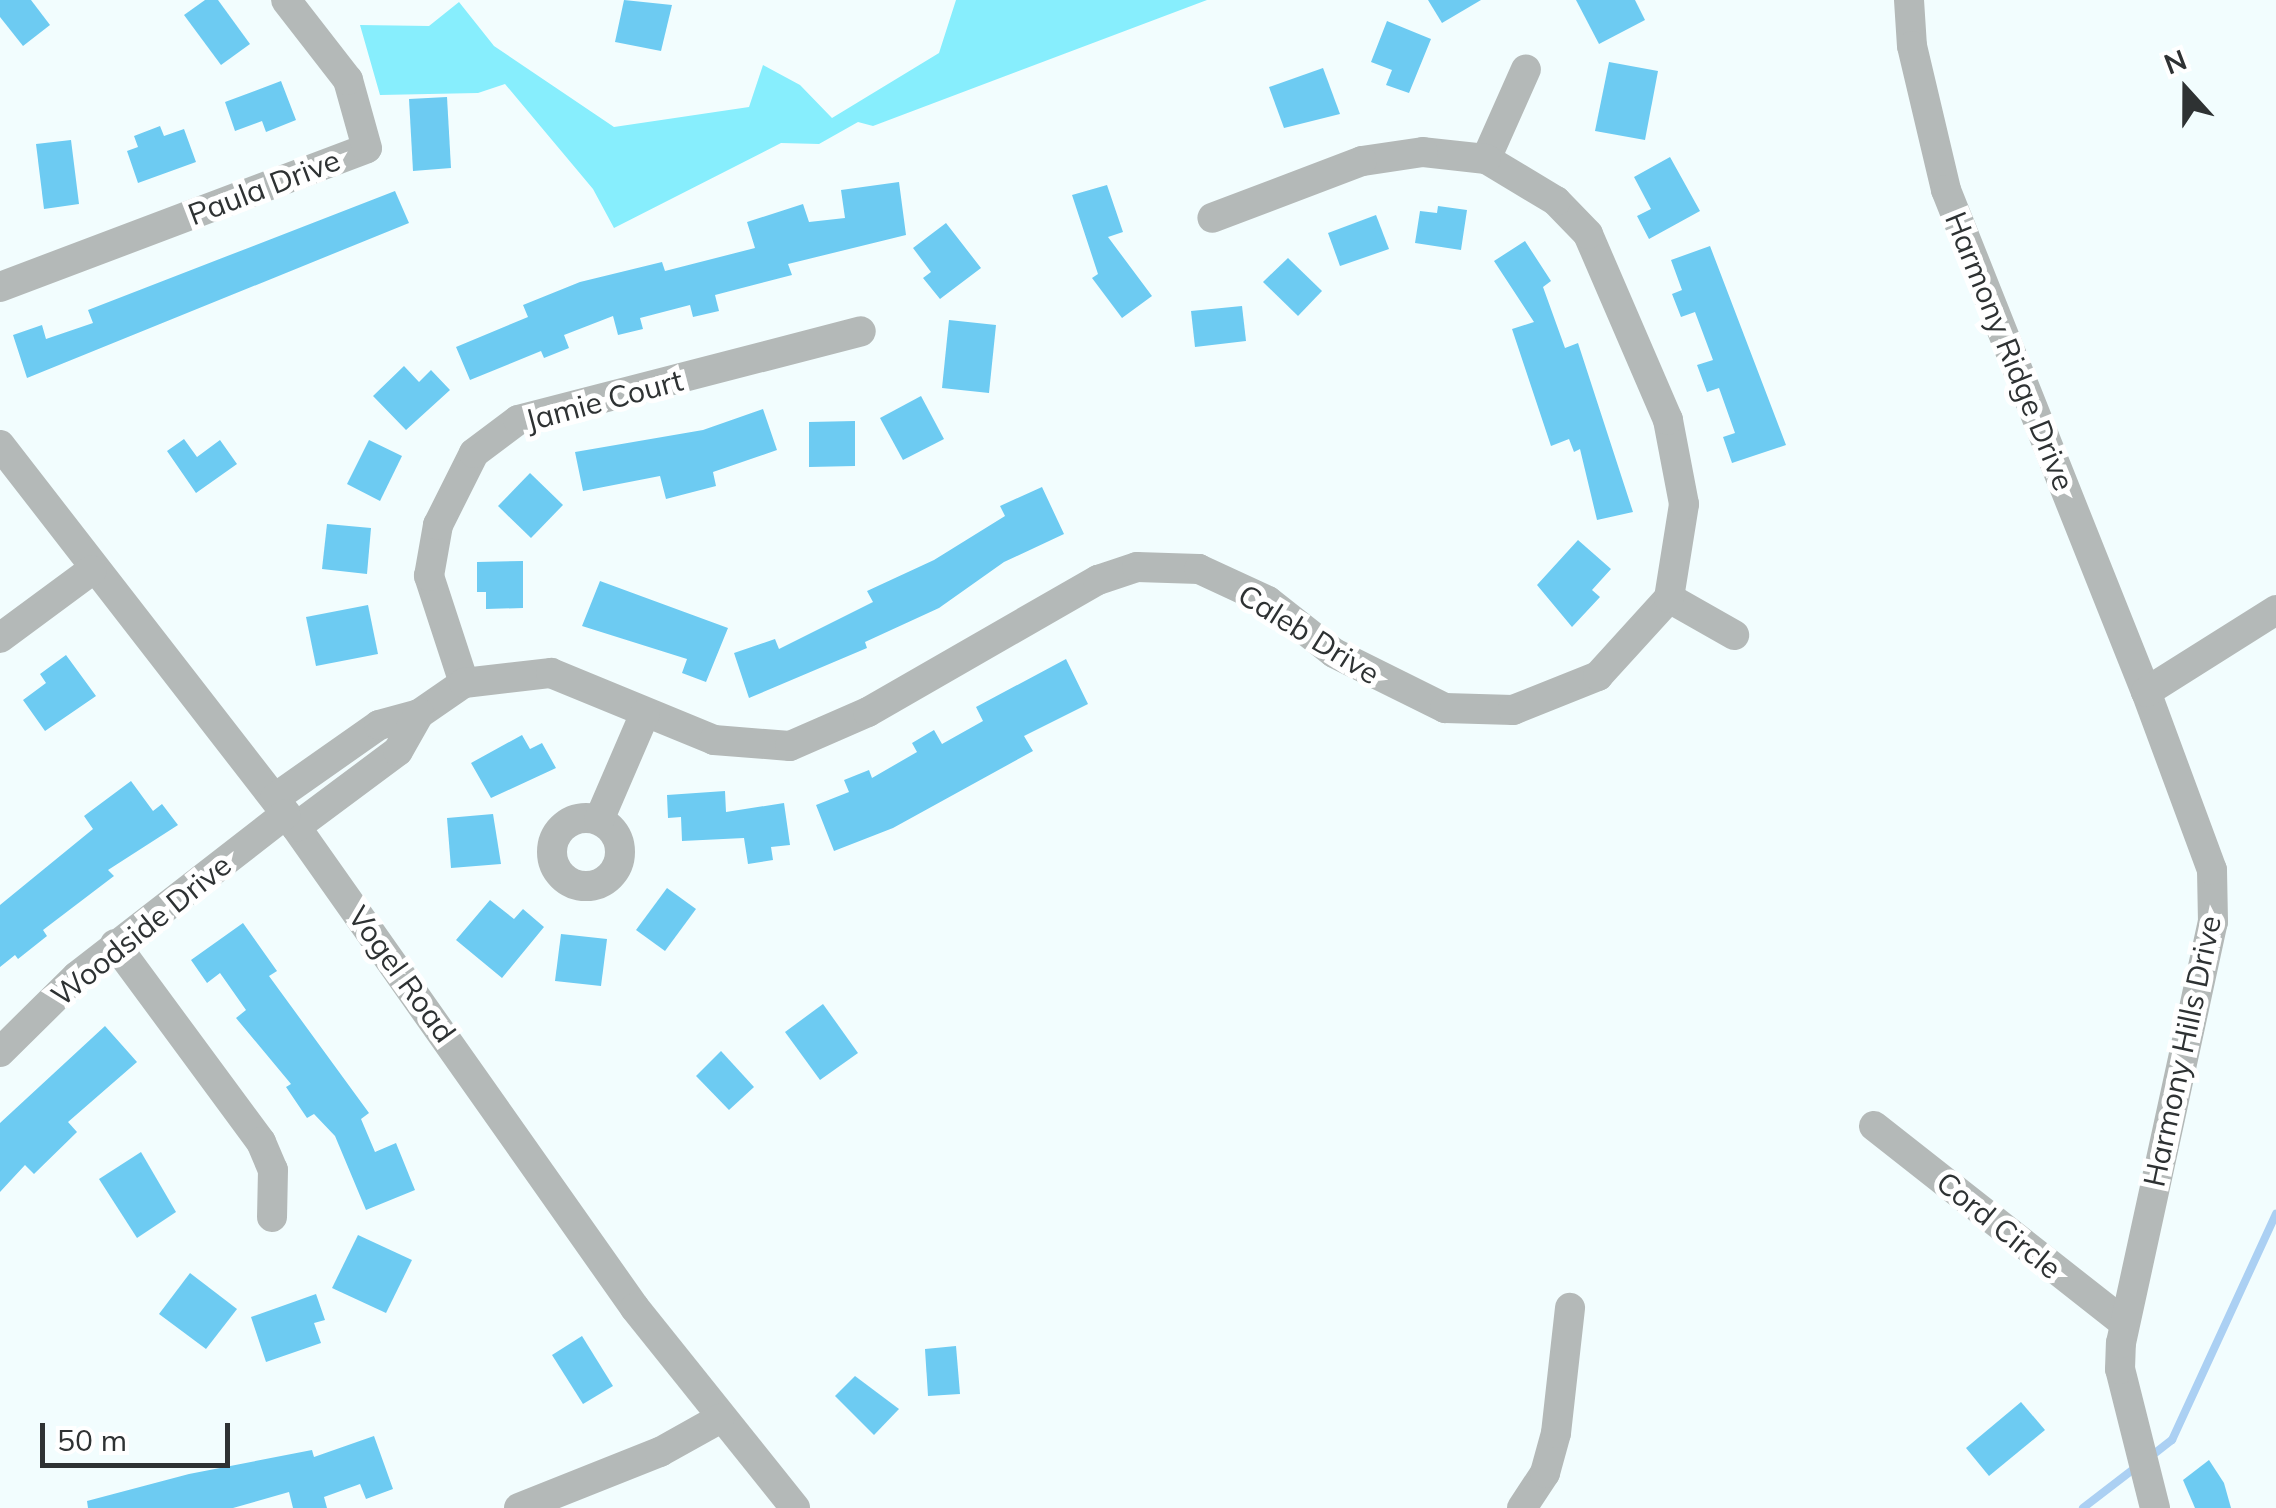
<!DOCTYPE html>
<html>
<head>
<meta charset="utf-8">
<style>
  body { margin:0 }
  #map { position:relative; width:2276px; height:1508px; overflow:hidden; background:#f2fdfe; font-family:Mulish,sans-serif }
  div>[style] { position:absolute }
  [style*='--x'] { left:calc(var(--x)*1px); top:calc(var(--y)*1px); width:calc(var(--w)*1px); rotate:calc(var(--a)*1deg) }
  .green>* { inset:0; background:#87eefd }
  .stream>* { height:8px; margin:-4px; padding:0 4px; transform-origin:4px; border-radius:4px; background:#abd0f3 }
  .building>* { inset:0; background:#6dcbf2 }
  .minor>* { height:30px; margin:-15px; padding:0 15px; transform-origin:15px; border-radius:15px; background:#b4b9b8 }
  .minor>.ring { margin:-15px; padding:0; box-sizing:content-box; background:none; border:30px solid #b4b9b8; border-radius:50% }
  span { translate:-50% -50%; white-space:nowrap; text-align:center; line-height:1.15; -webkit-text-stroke:10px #fff; paint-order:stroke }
  .street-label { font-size:30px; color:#2e3233 }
  .north { position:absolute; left:2136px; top:40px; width:100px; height:100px; -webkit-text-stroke:8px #fff; paint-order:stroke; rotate:339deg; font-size:28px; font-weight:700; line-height:40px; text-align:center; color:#2e3233 }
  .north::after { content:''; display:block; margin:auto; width:35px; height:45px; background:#2e3233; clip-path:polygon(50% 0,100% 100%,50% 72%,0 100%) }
  .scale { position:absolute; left:40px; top:1423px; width:190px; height:45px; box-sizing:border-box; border:5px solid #2e3233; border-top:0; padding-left:12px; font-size:30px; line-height:35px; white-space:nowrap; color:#2e3233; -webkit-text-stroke:8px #fff; paint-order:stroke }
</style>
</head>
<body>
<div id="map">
  <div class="green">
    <div style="clip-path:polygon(956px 0,1207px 0,873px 126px,858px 122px,819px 144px,781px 143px,614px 228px,593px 189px,505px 84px,478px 93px,380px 95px,360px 25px,429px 26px,459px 2px,494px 46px,614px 127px,749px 107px,763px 65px,800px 85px,832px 118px,939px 53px)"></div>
  </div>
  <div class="stream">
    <div style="--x:2150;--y:1457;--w:28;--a:-38"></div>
    <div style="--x:2172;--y:1440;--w:249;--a:-65.3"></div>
    <div style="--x:2083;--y:1508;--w:66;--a:-37.6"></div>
  </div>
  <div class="building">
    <div style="clip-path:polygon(0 0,31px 0,50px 25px,23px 46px,0 17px)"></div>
    <div style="clip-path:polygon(205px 0,218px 0,250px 44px,221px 65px,184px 15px)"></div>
    <div style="clip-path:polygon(624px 0,672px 5px,661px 51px,615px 42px)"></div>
    <div style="clip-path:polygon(1428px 0,1481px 0,1442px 23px)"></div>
    <div style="clip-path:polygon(1576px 0,1635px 0,1645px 20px,1599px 44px)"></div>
    <div style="clip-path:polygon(1387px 21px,1431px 39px,1409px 93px,1386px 85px,1392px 70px,1371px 62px)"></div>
    <div style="clip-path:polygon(1609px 62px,1658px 71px,1645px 140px,1595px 131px)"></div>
    <div style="clip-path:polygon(1323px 68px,1340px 114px,1284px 128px,1269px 87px)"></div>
    <div style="clip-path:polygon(281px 81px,296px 120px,266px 132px,262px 121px,235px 131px,225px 102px)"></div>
    <div style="clip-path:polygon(447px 97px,451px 168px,413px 171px,409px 99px)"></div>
    <div style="clip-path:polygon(160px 126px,164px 136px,184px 129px,196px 162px,138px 183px,127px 151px,138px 147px,134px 136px)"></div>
    <div style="clip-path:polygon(71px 140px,79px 204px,44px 209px,36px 144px)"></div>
    <div style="clip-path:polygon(1670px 157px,1700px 211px,1649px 239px,1637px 216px,1651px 209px,1634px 177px)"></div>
    <div style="clip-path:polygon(899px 182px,906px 235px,788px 264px,792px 275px,715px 295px,719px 311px,693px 317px,690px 305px,640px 318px,643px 329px,618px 335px,613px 316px,564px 335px,569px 348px,544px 358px,541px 351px,470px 380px,456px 347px,528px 317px,523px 305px,580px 282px,662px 262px,665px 271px,755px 248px,747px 222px,803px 204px,809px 222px,845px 218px,841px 190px)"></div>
    <div style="clip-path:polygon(1107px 185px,1123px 232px,1108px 237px,1152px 296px,1122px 318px,1092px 278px,1098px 274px,1072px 195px)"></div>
    <div style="clip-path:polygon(395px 191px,409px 223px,27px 378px,13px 335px,42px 325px,46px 339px,93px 323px,88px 310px)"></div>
    <div style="clip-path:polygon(1438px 206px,1467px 210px,1461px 250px,1415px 243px,1420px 211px,1437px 213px)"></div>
    <div style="clip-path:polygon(1376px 215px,1389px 249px,1340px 266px,1328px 233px)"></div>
    <div style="clip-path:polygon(946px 223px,981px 268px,940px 299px,923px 278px,931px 272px,913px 248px)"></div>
    <div style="clip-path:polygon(1525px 241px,1551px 281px,1543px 287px,1565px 348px,1578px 343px,1633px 512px,1597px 520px,1580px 449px,1574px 452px,1569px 439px,1551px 446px,1512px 329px,1534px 322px,1494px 261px)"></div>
    <div style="clip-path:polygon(1710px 246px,1786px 445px,1732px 463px,1723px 437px,1735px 433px,1719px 388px,1707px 392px,1697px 365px,1713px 360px,1695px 312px,1681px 317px,1672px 294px,1682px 290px,1671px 260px)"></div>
    <div style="clip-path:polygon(1288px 258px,1322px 291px,1298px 316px,1263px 282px)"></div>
    <div style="clip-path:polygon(1242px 306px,1246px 341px,1195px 347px,1191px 311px)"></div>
    <div style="clip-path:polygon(949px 320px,996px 325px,989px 393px,942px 388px)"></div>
    <div style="clip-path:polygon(404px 366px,419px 382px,431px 370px,450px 390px,406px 430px,373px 396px)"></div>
    <div style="clip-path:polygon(921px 396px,944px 439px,903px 460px,880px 418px)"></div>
    <div style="clip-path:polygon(763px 409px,777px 450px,713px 472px,716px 486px,666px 499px,660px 476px,583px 491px,575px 452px,703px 430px)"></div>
    <div style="clip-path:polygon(855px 421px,855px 466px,809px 467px,809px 422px)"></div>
    <div style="clip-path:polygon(184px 439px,197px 457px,220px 440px,237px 464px,196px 493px,167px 451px)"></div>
    <div style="clip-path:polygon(369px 440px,402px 456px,380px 501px,347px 484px)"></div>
    <div style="clip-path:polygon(530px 473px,563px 505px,531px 538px,498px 506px)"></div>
    <div style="clip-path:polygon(1042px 487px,1064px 534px,1004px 562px,939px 608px,865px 642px,867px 648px,749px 698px,734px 653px,775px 639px,779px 649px,873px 602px,867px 591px,934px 560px,1005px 516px,1000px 506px)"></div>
    <div style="clip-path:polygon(327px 524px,371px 528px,367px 574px,322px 569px)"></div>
    <div style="clip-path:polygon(1578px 540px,1611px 569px,1592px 590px,1600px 597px,1572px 627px,1537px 585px)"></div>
    <div style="clip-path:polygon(523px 561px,523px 608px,486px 609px,486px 592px,477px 592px,477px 562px)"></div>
    <div style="clip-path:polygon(600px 581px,728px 628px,706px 682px,682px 673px,687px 659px,582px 626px)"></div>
    <div style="clip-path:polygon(368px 605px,378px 654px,316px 666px,306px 617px)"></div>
    <div style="clip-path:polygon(66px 655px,96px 696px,45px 731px,23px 700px,46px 683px,40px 674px)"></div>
    <div style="clip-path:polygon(1066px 659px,1088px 704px,1024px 736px,1033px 751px,893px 828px,834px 851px,816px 805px,849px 792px,844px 780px,869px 770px,872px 778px,917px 752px,912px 743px,934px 730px,942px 744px,983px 721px,976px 707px)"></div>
    <div style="clip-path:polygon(522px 735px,530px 749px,542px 743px,556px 768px,491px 798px,471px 763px)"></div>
    <div style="clip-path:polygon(131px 781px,153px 811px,162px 804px,178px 825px,108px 870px,114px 876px,43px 930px,47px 936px,18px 959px,15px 955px,0 967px,0 905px,93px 829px,84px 816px)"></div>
    <div style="clip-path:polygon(725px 791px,726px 812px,784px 803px,790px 845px,771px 847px,773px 860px,748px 864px,744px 838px,682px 841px,681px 817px,668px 818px,667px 795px)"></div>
    <div style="clip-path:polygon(493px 814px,501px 864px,451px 868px,447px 818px)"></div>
    <div style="clip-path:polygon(667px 888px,696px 909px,665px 951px,636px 930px)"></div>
    <div style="clip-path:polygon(490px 900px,514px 919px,523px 909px,544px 927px,502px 978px,456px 940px)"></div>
    <div style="clip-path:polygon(243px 923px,277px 971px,269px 976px,369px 1113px,361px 1119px,375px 1152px,396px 1143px,415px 1190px,366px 1210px,335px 1136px,314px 1114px,307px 1118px,286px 1087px,291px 1084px,236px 1018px,246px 1010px,220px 973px,207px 983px,191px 960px)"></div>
    <div style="clip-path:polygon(561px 934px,607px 939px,601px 986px,555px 981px)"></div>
    <div style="clip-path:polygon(823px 1004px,858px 1053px,820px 1080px,785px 1032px)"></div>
    <div style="clip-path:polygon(105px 1026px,137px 1062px,68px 1122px,77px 1132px,34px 1174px,25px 1165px,0 1192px,0 1123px)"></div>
    <div style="clip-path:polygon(721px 1051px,754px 1087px,729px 1110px,696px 1076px)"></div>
    <div style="clip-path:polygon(141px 1152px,176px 1212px,137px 1238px,99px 1179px)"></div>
    <div style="clip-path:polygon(358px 1235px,412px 1260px,386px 1313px,332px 1288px)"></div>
    <div style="clip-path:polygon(190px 1273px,237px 1309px,206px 1349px,159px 1314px)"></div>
    <div style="clip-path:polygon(316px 1294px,325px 1320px,314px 1323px,321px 1343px,266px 1362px,251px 1317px)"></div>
    <div style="clip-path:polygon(582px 1336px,613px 1386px,583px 1404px,552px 1355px)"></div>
    <div style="clip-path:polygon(956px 1346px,960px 1394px,928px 1396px,925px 1349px)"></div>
    <div style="clip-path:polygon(855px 1376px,899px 1409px,874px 1435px,835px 1396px)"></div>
    <div style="clip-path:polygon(2021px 1402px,2045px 1430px,1989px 1476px,1966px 1448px)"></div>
    <div style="clip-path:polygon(374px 1436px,393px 1489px,366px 1499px,360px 1484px,324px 1497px,327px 1508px,293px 1508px,289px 1492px,233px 1508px,88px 1508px,87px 1501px,189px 1474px,312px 1450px,314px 1457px)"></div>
    <div style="clip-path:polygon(2209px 1460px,2224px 1483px,2231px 1508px,2195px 1508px,2183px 1480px)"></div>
  </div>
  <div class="minor">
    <div style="--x:1909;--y:0;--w:46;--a:86.3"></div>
    <div style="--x:1912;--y:46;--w:148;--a:76.7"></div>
    <div style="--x:1946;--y:190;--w:540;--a:68.28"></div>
    <div style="--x:1486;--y:159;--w:98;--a:-66"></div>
    <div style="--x:0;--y:287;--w:392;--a:-20.7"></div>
    <div style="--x:367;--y:148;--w:71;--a:-105.6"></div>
    <div style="--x:348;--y:80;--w:101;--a:-127.8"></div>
    <div style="--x:0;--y:445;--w:483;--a:52.2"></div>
    <div style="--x:296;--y:827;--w:588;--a:54.82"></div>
    <div style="--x:635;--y:1308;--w:256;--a:51.3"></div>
    <div style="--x:1669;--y:598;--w:75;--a:29.6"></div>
    <div style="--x:0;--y:638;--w:114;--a:-36.5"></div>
    <div style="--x:464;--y:683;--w:113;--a:-108.1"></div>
    <div style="--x:429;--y:576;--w:52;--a:-80"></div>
    <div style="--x:438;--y:525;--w:80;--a:-63.4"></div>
    <div style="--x:474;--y:453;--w:55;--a:-36.9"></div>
    <div style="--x:518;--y:420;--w:354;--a:-14.5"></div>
    <div style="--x:275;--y:798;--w:127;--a:-35.1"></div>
    <div style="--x:379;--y:725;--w:41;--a:-15.4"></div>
    <div style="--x:419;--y:714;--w:55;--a:-34.6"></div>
    <div style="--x:464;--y:683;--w:88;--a:-6.6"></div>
    <div style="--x:551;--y:673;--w:176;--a:22.3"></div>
    <div style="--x:714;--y:740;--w:76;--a:4.5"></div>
    <div style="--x:790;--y:746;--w:85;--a:-23.6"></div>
    <div style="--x:868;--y:712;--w:265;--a:-29.9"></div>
    <div style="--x:1098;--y:580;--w:41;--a:-18.4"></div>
    <div style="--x:1137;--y:567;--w:62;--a:1.8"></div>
    <div style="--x:1199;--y:569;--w:76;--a:24.9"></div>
    <div style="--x:1268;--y:601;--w:84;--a:38.2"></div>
    <div style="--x:1334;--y:653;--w:124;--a:26.4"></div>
    <div style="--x:1445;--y:708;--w:68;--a:1.7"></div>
    <div style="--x:1513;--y:710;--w:92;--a:-21.8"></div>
    <div style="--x:1598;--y:676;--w:105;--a:-47.7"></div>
    <div style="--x:1669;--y:598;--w:95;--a:-80.9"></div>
    <div style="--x:1684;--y:504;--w:86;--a:-100.8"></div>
    <div style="--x:1668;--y:420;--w:202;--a:-113.3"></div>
    <div style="--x:1588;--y:234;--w:46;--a:-134.1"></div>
    <div style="--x:1556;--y:201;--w:82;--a:-149"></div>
    <div style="--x:1486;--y:159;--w:63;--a:-173.7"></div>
    <div style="--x:1423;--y:152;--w:62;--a:171.6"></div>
    <div style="--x:1362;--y:161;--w:160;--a:159.2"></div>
    <div class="ring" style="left:552px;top:818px;width:38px;height:38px"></div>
    <div style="--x:599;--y:820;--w:116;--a:-66.7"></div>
    <div style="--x:296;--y:827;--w:127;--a:-36.7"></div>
    <div style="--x:398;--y:751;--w:43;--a:-60.4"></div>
    <div style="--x:115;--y:944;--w:246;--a:53.6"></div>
    <div style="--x:261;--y:1142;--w:30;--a:67"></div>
    <div style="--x:273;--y:1170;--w:47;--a:91.2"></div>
    <div style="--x:0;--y:1052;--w:108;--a:-44.6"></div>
    <div style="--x:77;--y:976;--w:264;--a:-37.8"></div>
    <div style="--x:1874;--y:1126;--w:318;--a:38.2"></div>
    <div style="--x:519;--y:1508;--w:152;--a:-21.7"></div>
    <div style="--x:660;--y:1452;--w:68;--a:-29.2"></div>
    <div style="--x:1522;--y:1508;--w:42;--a:-56.7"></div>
    <div style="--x:1545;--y:1473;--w:41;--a:-74.6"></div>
    <div style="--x:1556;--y:1433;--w:126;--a:-83.6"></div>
    <div style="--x:2155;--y:1508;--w:143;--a:-104.1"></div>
    <div style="--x:2120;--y:1369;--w:26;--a:-88"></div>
    <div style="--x:2121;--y:1343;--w:431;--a:-77.7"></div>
    <div style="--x:2213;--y:922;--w:52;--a:-91.1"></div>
    <div style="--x:2212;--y:870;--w:190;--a:-110.3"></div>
    <div style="--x:2146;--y:692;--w:154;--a:-32.2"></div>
  </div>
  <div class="street-label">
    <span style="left:264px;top:187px;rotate:-21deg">Paula Drive</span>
    <span style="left:2010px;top:351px;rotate:68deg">Harmony Ridge Drive</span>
    <span style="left:604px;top:400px;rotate:-15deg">Jamie Court</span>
    <span style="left:1309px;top:634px;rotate:32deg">Caleb Drive</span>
    <span style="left:141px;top:930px;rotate:-39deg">Woodside Drive</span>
    <span style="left:402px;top:974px;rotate:54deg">Vogel Road</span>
    <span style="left:2182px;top:1051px;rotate:-78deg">Harmony Hills Drive</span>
    <span style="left:1999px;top:1225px;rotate:39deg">Cord Circle</span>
  </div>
  <div class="north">N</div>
  <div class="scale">50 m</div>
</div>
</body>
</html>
